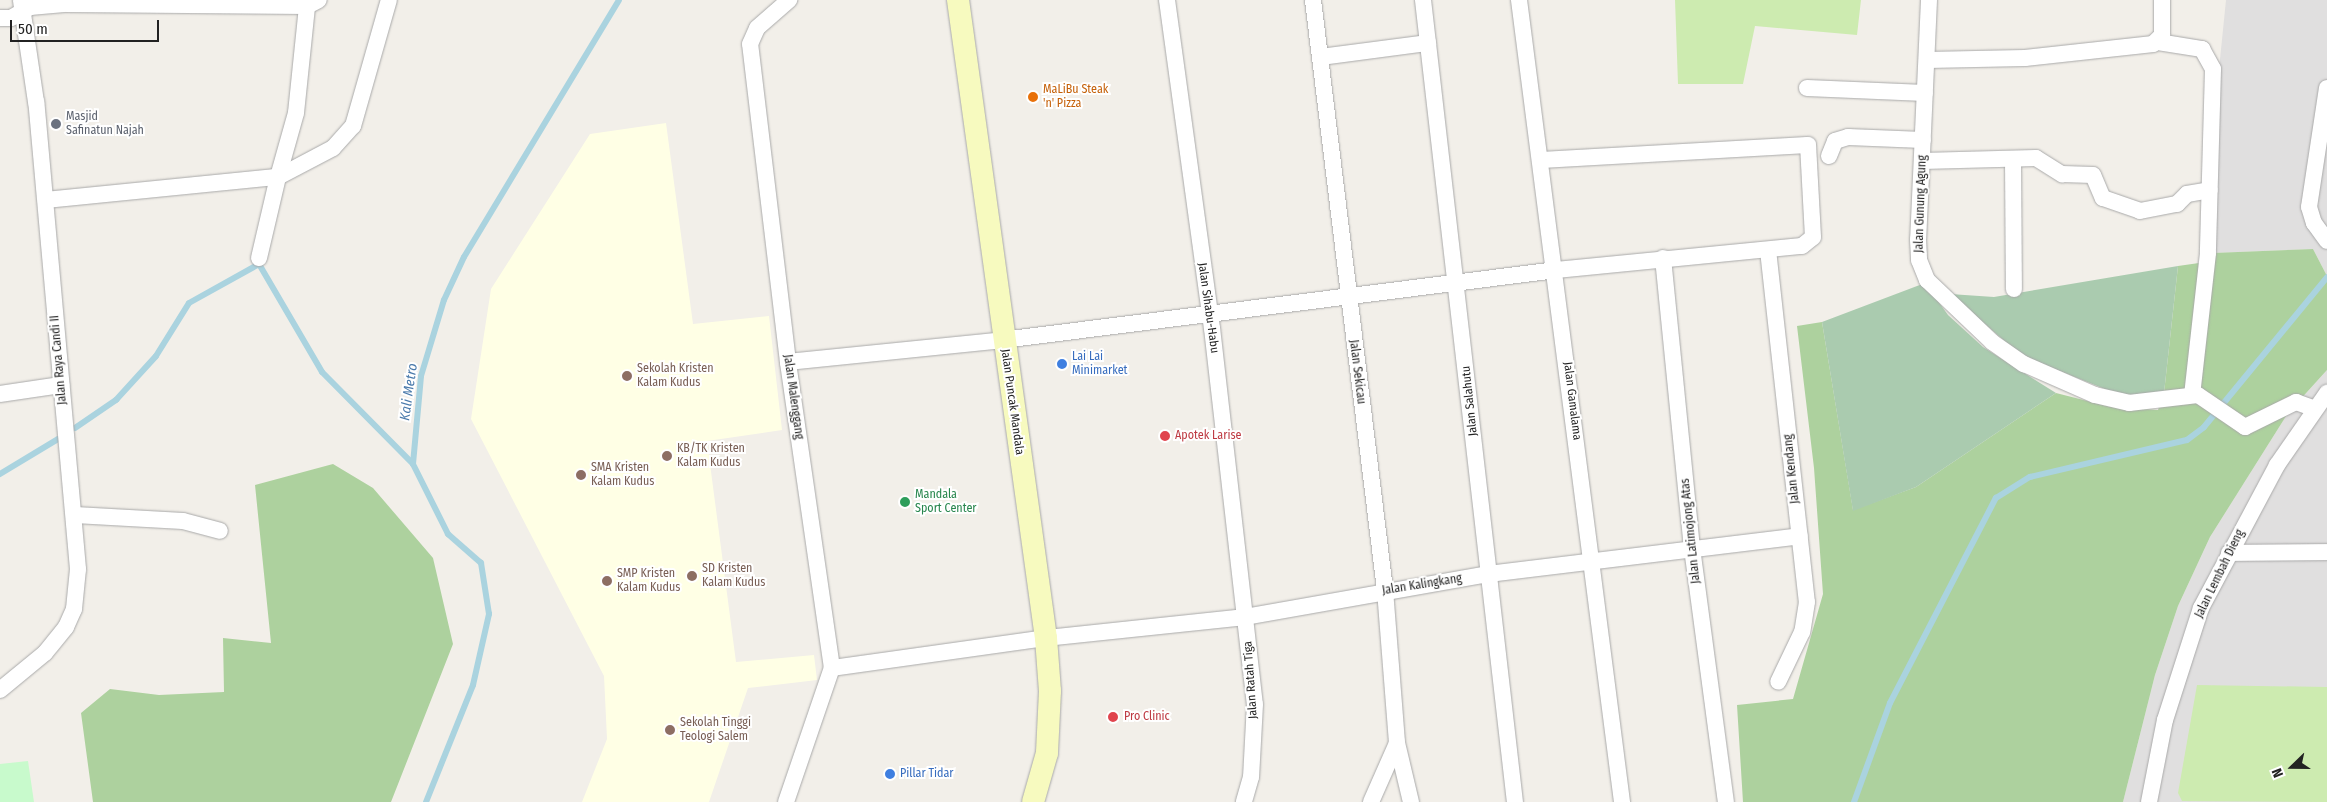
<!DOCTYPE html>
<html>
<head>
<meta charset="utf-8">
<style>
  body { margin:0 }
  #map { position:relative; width:2327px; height:802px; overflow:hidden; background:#f2efe9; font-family:"Fira Sans Condensed",sans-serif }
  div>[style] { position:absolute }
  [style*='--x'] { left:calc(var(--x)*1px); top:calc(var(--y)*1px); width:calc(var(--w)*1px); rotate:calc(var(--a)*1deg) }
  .residential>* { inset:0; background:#e0dfdf }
  .education>* { inset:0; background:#ffffe5 }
  .grass>* { inset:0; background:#cdebb0 }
  .forest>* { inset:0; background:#add19e }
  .cemetery>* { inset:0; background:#aacbaf }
  .park>* { inset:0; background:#c8facc }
  .stream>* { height:6px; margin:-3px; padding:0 3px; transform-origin:3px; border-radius:3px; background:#aad3df }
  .roads { filter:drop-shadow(0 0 1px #a9a9a9) drop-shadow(0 0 1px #a9a9a9) }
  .street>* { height:16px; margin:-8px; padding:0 8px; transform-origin:8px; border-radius:8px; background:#fff }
  .secondary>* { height:22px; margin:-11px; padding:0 11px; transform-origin:11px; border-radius:11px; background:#f7fabf }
  .dots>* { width:14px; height:14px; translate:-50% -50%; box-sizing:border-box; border:2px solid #fff; border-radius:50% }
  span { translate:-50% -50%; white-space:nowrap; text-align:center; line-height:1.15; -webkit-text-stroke:4px #fff; paint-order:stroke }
  .food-label { font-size:12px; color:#c56008 }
  .left { translate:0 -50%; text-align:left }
  .worship-label { font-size:12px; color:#5b616d }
  .street-label { font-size:12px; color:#222 }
  .shop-label { font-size:12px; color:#366cbe }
  .education-label { font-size:12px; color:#785e54 }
  .health-label { font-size:12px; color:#be3a42 }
  .leisure-label { font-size:12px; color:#27864d }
  .water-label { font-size:14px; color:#4a7aab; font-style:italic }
  .north { position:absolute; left:2267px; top:742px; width:50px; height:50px; -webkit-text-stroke:4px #fff; paint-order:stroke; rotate:248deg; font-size:14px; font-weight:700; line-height:20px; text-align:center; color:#222 }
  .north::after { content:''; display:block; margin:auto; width:18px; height:22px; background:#222; clip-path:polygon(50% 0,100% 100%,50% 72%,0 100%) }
  .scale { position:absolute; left:10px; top:20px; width:149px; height:22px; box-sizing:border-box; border:2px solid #222; border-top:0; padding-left:6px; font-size:15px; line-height:18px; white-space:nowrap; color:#222; -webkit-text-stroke:4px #fff; paint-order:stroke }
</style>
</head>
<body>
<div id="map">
  <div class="residential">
    <div style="clip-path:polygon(2226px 0,2327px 0,2327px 276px,2313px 249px,2213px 253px,2218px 79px)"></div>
    <div style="clip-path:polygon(2327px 370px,2327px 802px,2123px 802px,2155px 675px,2178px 606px,2210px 537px,2288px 413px)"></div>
  </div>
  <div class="education">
    <div style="clip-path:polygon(666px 123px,693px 324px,769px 316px,782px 430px,707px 441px,736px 662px,814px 655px,817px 680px,748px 688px,709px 802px,582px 802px,607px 739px,604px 676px,471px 419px,491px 289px,590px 134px)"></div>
  </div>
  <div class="grass">
    <div style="clip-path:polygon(1675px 0,1861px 0,1857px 35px,1755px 26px,1743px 84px,1678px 84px)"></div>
    <div style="clip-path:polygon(2197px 685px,2327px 687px,2327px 802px,2182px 801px,2178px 793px)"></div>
  </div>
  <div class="forest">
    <div style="clip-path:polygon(2313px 249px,2327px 276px,2327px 370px,2288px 413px,2210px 537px,2178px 606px,2155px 675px,2123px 802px,1743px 802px,1737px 705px,1793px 699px,1823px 594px,1814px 468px,1797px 326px,1822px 322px,1853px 510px,1916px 487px,2056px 393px,2111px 407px,2158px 410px,2164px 393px,2178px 266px,2213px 261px,2213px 253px)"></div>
    <div style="clip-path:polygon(333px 464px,373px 488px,433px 558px,453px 644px,391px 802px,93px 802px,81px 713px,110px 689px,159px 695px,224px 692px,223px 638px,271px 643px,255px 485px)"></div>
  </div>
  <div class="cemetery">
    <div style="clip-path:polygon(2178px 266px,2164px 393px,2125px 397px,2022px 356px,1950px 294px,1994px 297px)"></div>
    <div style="clip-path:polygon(1925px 283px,1948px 315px,1983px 347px,2056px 393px,1916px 487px,1853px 511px,1822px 322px)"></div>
  </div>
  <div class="park">
    <div style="clip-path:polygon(28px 761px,34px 802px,0 802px,0 764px)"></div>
  </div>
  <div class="stream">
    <div style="--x:75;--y:428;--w:50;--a:-34.3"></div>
    <div style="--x:116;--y:400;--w:59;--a:-47.7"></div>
    <div style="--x:156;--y:356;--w:62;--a:-58.1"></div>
    <div style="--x:189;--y:303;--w:80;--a:-29.1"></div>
    <div style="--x:259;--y:264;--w:125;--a:59.7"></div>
    <div style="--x:322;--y:372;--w:129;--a:45.3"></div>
    <div style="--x:0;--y:474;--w:68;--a:-31.1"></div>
    <div style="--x:426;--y:802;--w:126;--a:-68.1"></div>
    <div style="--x:473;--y:685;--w:73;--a:-77.3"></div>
    <div style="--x:489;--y:614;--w:52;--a:-98.9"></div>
    <div style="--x:481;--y:563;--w:44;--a:-138.7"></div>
    <div style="--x:448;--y:534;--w:78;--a:-116.6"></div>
    <div style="--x:413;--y:464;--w:88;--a:-84.8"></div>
    <div style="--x:421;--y:376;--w:79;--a:-73.2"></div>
    <div style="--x:444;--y:300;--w:47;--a:-65.1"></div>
    <div style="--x:464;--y:257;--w:300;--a:-58.9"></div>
    <div style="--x:1854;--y:802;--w:105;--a:-70"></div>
    <div style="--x:1890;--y:703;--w:231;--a:-62.7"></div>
    <div style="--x:1996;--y:498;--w:40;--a:-32"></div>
    <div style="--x:2030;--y:477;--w:161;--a:-13.3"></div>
    <div style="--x:2187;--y:440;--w:21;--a:-37"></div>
    <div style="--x:2204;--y:427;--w:194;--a:-50.6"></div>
  </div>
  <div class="roads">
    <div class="street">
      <div style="--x:1167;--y:0;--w:331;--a:82.2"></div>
      <div style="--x:1212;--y:328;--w:378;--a:83.5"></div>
      <div style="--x:1255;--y:704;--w:73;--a:93.1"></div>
      <div style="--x:1251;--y:777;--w:26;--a:106"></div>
      <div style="--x:1313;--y:0;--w:594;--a:83.04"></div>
      <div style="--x:1385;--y:590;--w:153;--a:85.5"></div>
      <div style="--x:1423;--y:0;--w:807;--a:83.46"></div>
      <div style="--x:1519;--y:0;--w:809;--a:82.68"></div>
      <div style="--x:1929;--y:0;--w:239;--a:92.6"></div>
      <div style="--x:1918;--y:239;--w:21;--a:87"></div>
      <div style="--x:1919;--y:260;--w:22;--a:68"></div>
      <div style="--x:1927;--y:280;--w:90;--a:43.6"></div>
      <div style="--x:1992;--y:342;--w:39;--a:35"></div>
      <div style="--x:2024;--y:364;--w:77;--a:23.6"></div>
      <div style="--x:2095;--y:395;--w:35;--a:13"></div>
      <div style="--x:2129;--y:403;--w:69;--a:-6.6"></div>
      <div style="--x:2198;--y:395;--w:57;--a:34.2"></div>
      <div style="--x:2245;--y:427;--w:57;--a:-26.1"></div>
      <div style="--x:2296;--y:402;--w:20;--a:20"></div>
      <div style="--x:0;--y:18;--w:11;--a:0"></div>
      <div style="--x:11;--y:18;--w:22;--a:-30"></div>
      <div style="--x:30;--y:7;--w:37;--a:-5"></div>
      <div style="--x:67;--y:4;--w:240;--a:0.5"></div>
      <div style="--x:307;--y:6;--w:13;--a:-27"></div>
      <div style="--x:2158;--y:42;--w:45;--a:9"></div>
      <div style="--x:2202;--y:49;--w:23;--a:61"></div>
      <div style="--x:2213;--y:69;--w:184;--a:91.6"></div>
      <div style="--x:2208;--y:253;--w:143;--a:96.4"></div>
      <div style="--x:1321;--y:57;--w:108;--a:-7.5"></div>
      <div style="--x:1927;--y:60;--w:98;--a:-1.2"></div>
      <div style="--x:2025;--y:58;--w:129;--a:-6.2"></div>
      <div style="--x:2153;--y:44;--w:13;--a:-45"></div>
      <div style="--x:2162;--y:35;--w:35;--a:-90"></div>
      <div style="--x:1807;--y:88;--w:118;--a:2.4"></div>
      <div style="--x:2327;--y:88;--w:120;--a:98.6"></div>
      <div style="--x:2309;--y:207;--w:17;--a:73"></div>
      <div style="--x:2314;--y:223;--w:22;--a:54"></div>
      <div style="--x:1829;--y:156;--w:16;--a:-68"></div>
      <div style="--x:1835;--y:141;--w:14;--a:-17"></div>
      <div style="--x:1848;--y:137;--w:75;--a:2.3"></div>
      <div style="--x:2013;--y:159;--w:130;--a:89.6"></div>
      <div style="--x:1922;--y:161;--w:114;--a:-1.5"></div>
      <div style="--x:2036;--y:158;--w:31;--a:32"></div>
      <div style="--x:2062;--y:174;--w:31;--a:2"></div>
      <div style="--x:2093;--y:175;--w:25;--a:67"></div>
      <div style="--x:2103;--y:198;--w:39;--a:19"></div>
      <div style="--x:2140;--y:211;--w:38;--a:-11"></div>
      <div style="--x:2177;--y:204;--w:14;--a:-45"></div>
      <div style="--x:2187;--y:194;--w:23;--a:-10"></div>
      <div style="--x:46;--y:200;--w:233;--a:-5.7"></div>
      <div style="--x:278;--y:177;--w:66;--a:-74.3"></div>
      <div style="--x:296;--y:113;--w:108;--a:-84.1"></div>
      <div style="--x:1768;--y:250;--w:354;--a:83.7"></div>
      <div style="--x:1807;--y:602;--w:30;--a:99"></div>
      <div style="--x:1802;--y:632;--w:55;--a:115.6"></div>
      <div style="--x:259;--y:258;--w:83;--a:-76.8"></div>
      <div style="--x:278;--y:177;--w:62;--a:-27.8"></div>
      <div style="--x:333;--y:148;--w:30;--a:-48"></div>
      <div style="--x:353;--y:126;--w:131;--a:-74.1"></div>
      <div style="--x:1663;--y:258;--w:291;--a:84.3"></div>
      <div style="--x:1692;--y:548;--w:256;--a:82.4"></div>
      <div style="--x:788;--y:362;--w:216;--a:-5.8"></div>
      <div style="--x:1003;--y:340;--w:557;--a:-7.21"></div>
      <div style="--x:1556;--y:270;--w:247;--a:-5.6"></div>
      <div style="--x:1802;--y:246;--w:14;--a:-39"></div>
      <div style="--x:1813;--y:237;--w:92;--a:-93.1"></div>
      <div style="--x:1808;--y:145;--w:268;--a:176.8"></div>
      <div style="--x:0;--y:394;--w:62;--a:-8.4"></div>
      <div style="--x:75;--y:515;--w:108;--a:3.2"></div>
      <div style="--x:183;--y:521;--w:38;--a:15"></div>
      <div style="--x:2229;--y:553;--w:98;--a:-0.6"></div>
      <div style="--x:832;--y:668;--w:216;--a:-8"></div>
      <div style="--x:1046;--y:638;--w:200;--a:-6"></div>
      <div style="--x:1245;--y:617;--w:247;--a:-10"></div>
      <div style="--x:1488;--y:574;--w:314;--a:-6.9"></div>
      <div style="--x:0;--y:690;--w:58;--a:-39.4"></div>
      <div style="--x:45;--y:653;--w:33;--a:-51"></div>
      <div style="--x:66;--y:627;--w:20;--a:-66"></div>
      <div style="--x:74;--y:609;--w:40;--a:-84.3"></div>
      <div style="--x:78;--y:569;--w:469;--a:-95.1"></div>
      <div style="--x:36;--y:102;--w:103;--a:-98.4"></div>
      <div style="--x:786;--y:802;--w:142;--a:-71.1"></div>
      <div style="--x:832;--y:668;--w:309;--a:-98.2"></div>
      <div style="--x:788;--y:362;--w:320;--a:-96.8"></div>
      <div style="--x:750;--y:44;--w:17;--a:-66"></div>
      <div style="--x:757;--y:28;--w:43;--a:-41.2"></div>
      <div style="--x:1371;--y:802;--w:64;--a:-66.2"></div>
      <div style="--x:1397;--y:743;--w:61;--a:76.7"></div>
      <div style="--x:2149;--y:802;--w:84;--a:-79"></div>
      <div style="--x:2165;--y:720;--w:118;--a:-72.2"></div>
      <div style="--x:2201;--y:608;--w:162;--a:-62"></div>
      <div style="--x:2277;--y:465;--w:88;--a:-55.2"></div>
    </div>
    <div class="secondary">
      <div style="--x:958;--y:0;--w:644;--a:82.15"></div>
      <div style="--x:1046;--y:638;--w:53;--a:85.7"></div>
      <div style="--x:1050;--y:691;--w:62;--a:92.8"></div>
      <div style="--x:1047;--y:753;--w:51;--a:105.9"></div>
    </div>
  </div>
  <div class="dots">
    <div style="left:1033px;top:97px;background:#e8710a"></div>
    <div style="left:56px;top:124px;background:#6b7280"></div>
    <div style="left:1062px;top:364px;background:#3f7fe0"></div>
    <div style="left:627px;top:376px;background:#8d6e63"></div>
    <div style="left:1165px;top:436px;background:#e0444e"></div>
    <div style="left:667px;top:456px;background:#8d6e63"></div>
    <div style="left:581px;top:475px;background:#8d6e63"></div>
    <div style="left:905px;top:502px;background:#2e9e5b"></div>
    <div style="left:692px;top:576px;background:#8d6e63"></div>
    <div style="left:607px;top:581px;background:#8d6e63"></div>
    <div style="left:1113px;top:717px;background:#e0444e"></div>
    <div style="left:670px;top:730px;background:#8d6e63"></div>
    <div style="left:890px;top:774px;background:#3f7fe0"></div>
  </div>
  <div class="food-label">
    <span class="left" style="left:1043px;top:97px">MaLiBu Steak<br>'n' Pizza</span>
  </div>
  <div class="worship-label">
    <span class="left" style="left:66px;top:124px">Masjid<br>Safinatun Najah</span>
  </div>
  <div class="street-label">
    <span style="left:1921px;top:204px;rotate:-88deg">Jalan Gunung Agung</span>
    <span style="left:1208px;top:308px;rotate:82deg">Jalan Sihabu-Habu</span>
    <span style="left:59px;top:360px;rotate:-95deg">Jalan Raya Candi II</span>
    <span style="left:1357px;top:372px;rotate:83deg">Jalan Sekicau</span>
    <span style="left:793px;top:397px;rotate:82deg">Jalan Malenggang</span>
    <span style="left:1470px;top:401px;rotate:-96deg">Jalan Salahutu</span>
    <span style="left:1572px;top:401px;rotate:83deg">Jalan Gamalama</span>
    <span style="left:1012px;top:402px;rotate:82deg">Jalan Puncak Mandala</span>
    <span style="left:1792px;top:469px;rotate:-96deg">Jalan Kendang</span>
    <span style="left:1691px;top:531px;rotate:-96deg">Jalan Latimojong Atas</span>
    <span style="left:2220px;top:574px;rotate:-64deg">Jalan Lembah Dieng</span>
    <span style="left:1422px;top:585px;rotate:-9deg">Jalan Kalingkang</span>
    <span style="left:1251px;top:680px;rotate:-94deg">Jalan Ratah Tiga</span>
  </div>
  <div class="shop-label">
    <span class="left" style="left:1072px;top:364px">Lai Lai<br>Minimarket</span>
    <span class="left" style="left:900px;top:774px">Pillar Tidar</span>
  </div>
  <div class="education-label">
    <span class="left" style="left:637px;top:376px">Sekolah Kristen<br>Kalam Kudus</span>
    <span class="left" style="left:677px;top:456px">KB/TK Kristen<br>Kalam Kudus</span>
    <span class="left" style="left:591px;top:475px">SMA Kristen<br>Kalam Kudus</span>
    <span class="left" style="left:702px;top:576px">SD Kristen<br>Kalam Kudus</span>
    <span class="left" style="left:617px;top:581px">SMP Kristen<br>Kalam Kudus</span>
    <span class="left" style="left:680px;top:730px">Sekolah Tinggi<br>Teologi Salem</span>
  </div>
  <div class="health-label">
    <span class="left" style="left:1175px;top:436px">Apotek Larise</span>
    <span class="left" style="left:1124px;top:717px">Pro Clinic</span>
  </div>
  <div class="leisure-label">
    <span class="left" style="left:915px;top:502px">Mandala<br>Sport Center</span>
  </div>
  <div class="water-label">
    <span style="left:409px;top:392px;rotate:-82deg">Kali Metro</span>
  </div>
  <div class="north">N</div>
  <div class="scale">50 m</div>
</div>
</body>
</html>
